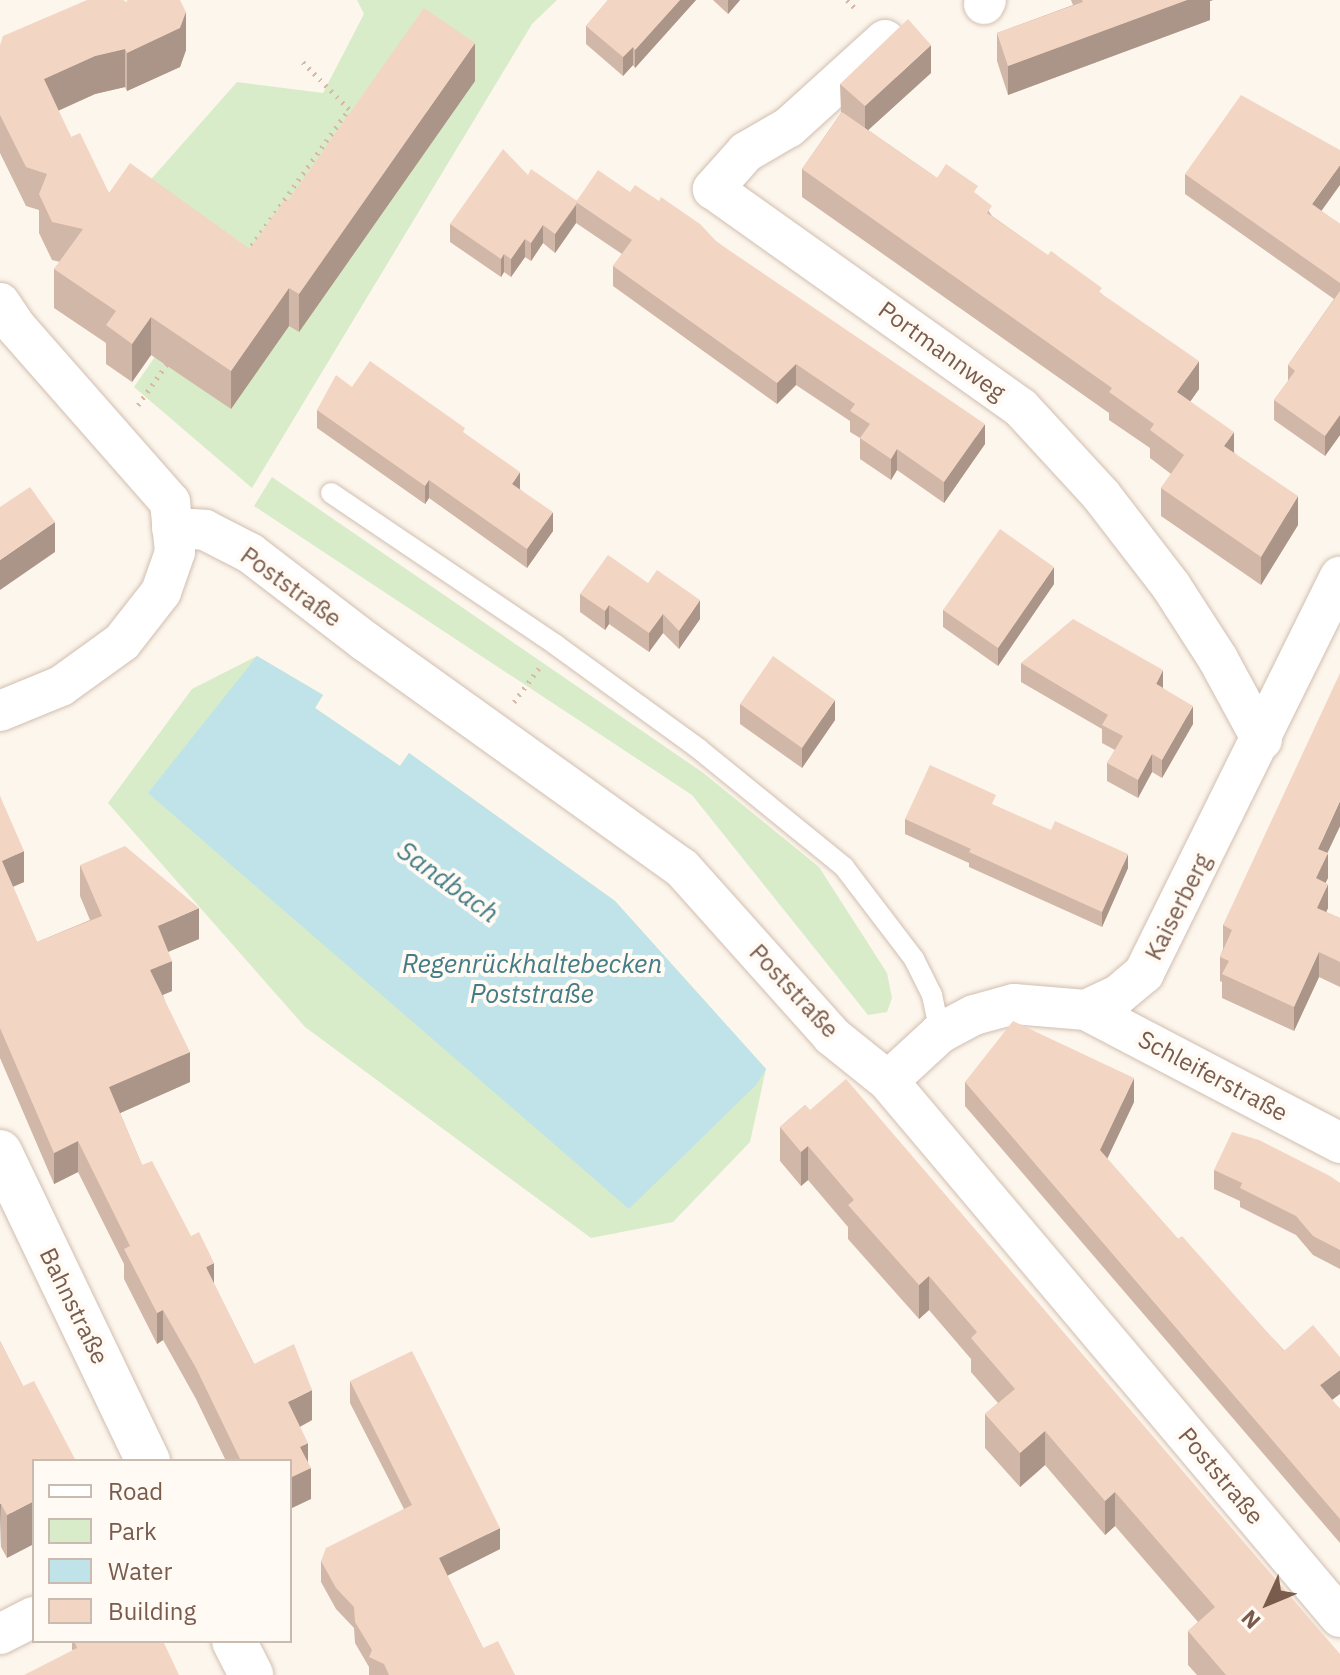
<!DOCTYPE html>
<html>
<head>
<meta charset="utf-8">
<style>
  body { margin:0 }
  #map { position:relative; width:1340px; height:1675px; overflow:hidden; background:#fdf6ec; font-family:"IBM Plex Sans",sans-serif }
  div>[style] { position:absolute }
  [style*='--x'] { left:calc(var(--x)*1px); top:calc(var(--y)*1px); width:calc(var(--w)*1px); rotate:calc(var(--a)*1deg) }
  .green>* { inset:0; background:#d8ecc9 }
  .water>* { inset:0; background:#bfe3e8 }
  .path>* { height:5px; margin-top:-2.5px; transform-origin:0; background:repeating-linear-gradient(90deg,#d9b8a5 0 2px,transparent 0 8px) }
  .roads { filter:drop-shadow(0 0 2px #d1beb0) drop-shadow(0 0 2px #d1beb0) }
  .service>* { height:20px; margin:-10px; padding:0 10px; transform-origin:10px; border-radius:10px; background:#fff }
  .minor>* { height:40px; margin:-20px; padding:0 20px; transform-origin:20px; border-radius:20px; background:#fff }
  .secondary>* { height:44px; margin:-22px; padding:0 22px; transform-origin:22px; border-radius:22px; background:#fff }
  .wall>* { inset:0; background:#d1b7a8 }
  .shaded-wall>* { inset:0; background:#aa9588 }
  .building>* { inset:0; background:#f3d5c3 }
  span { translate:-50% -50%; white-space:nowrap; text-align:center; line-height:1.15; -webkit-text-stroke:8px #fffaf3; paint-order:stroke }
  .street-label { font-size:24px; color:#7a5c4d }
  .water-label { font-size:26px; color:#437c86; font-style:italic }
  .legend { position:absolute; left:32px; top:1459px; width:260px; height:184px; box-sizing:border-box; background:#fffaf3; border:2px solid #cabbb1; margin:0; padding:10px 14px; list-style:none; font-size:24px; color:#7a5c4d }
  .legend li { display:flex; align-items:center; gap:16px; height:40px }
  .legend b { width:40px; border:2px solid #cabbb1 }
  .north { position:absolute; left:1228px; top:1563px; width:80px; height:80px; -webkit-text-stroke:6px #fffaf3; paint-order:stroke; rotate:226deg; font-size:22px; font-weight:700; line-height:32px; text-align:center; color:#7a5c4d }
  .north::after { content:''; display:block; margin:auto; width:28px; height:36px; background:#7a5c4d; clip-path:polygon(50% 0,100% 100%,50% 72%,0 100%) }
</style>
</head>
<body>
<div id="map">
  <div class="green">
    <div style="clip-path:polygon(357px 0,557px 0,532px 24px,252px 488px,134px 387px,221px 261px,138px 194px,237px 82px,323px 93px,364px 14px)"></div>
    <div style="clip-path:polygon(272px 477px,702px 772px,819px 867px,887px 973px,892px 998px,887px 1012px,868px 1015px,692px 795px,254px 506px)"></div>
    <div style="clip-path:polygon(257px 656px,323px 695px,315px 708px,400px 766px,409px 753px,615px 901px,766px 1069px,750px 1142px,673px 1222px,591px 1238px,305px 1027px,108px 803px,192px 689px)"></div>
  </div>
  <div class="water">
    <div style="clip-path:polygon(257px 656px,323px 695px,315px 708px,400px 766px,409px 753px,615px 901px,766px 1069px,756px 1085px,629px 1209px,148px 793px)"></div>
  </div>
  <div class="path">
    <div style="--x:847;--y:0;--w:16;--a:45"></div>
    <div style="--x:247;--y:252;--w:176;--a:-54.5"></div>
    <div style="--x:349;--y:109;--w:67;--a:-134.4"></div>
    <div style="--x:138;--y:405;--w:54;--a:-54.8"></div>
    <div style="--x:514;--y:702;--w:42;--a:-53.7"></div>
  </div>
  <div class="roads">
    <div class="service">
      <div style="--x:331;--y:493;--w:272;--a:34"></div>
      <div style="--x:556;--y:645;--w:177;--a:36"></div>
      <div style="--x:699;--y:749;--w:187;--a:39.1"></div>
      <div style="--x:844;--y:867;--w:116;--a:52.7"></div>
      <div style="--x:914;--y:959;--w:40;--a:63.4"></div>
      <div style="--x:932;--y:995;--w:39;--a:78"></div>
    </div>
    <div class="minor">
      <div style="--x:984;--y:4;--w:4;--a:-63"></div>
      <div style="--x:885;--y:40;--w:130;--a:137.8"></div>
      <div style="--x:789;--y:127;--w:50;--a:149.8"></div>
      <div style="--x:746;--y:152;--w:50;--a:131.7"></div>
      <div style="--x:713;--y:189;--w:378;--a:35.4"></div>
      <div style="--x:1021;--y:408;--w:118;--a:47.4"></div>
      <div style="--x:1101;--y:495;--w:115;--a:52.4"></div>
      <div style="--x:1171;--y:586;--w:87;--a:57.2"></div>
      <div style="--x:1218;--y:659;--w:92;--a:61.5"></div>
      <div style="--x:0;--y:303;--w:30;--a:56"></div>
      <div style="--x:17;--y:328;--w:232;--a:48.7"></div>
      <div style="--x:170;--y:502;--w:50;--a:84.3"></div>
      <div style="--x:175;--y:552;--w:42;--a:109.3"></div>
      <div style="--x:161;--y:592;--w:63;--a:128"></div>
      <div style="--x:122;--y:642;--w:75;--a:144.2"></div>
      <div style="--x:61;--y:686;--w:66;--a:157.7"></div>
      <div style="--x:172;--y:528;--w:33;--a:3"></div>
      <div style="--x:205;--y:530;--w:51;--a:27.1"></div>
      <div style="--x:250;--y:553;--w:146;--a:37.5"></div>
      <div style="--x:366;--y:642;--w:388;--a:35.6"></div>
      <div style="--x:682;--y:868;--w:225;--a:48.2"></div>
      <div style="--x:832;--y:1036;--w:72;--a:38.8"></div>
      <div style="--x:888;--y:1081;--w:701;--a:49.86"></div>
      <div style="--x:1086;--y:1010;--w:287;--a:27.6"></div>
      <div style="--x:888;--y:1081;--w:71;--a:-42.7"></div>
      <div style="--x:940;--y:1033;--w:38;--a:-28"></div>
      <div style="--x:974;--y:1015;--w:41;--a:-15.4"></div>
      <div style="--x:1014;--y:1004;--w:72;--a:4.8"></div>
      <div style="--x:1086;--y:1010;--w:35;--a:-25"></div>
      <div style="--x:1118;--y:995;--w:34;--a:-40"></div>
      <div style="--x:1144;--y:973;--w:442;--a:-63.7"></div>
      <div style="--x:0;--y:1634;--w:38;--a:-27"></div>
    </div>
    <div class="secondary">
      <div style="--x:0;--y:1152;--w:343;--a:64.4"></div>
      <div style="--x:234;--y:1641;--w:38;--a:63"></div>
    </div>
  </div>
  <div class="wall">
    <div style="clip-path:polygon(608px 0,696px 0,635px 68px,633px 65px,623px 76px,586px 44px,586px 26px)"></div>
    <div style="clip-path:polygon(713px 0,740px 0,728px 14px)"></div>
    <div style="clip-path:polygon(1071px 0,1213px 0,1210px 1px,1210px 20px,1008px 95px,997px 61px,997px 33px,1073px 5px)"></div>
    <div style="clip-path:polygon(0 45px,186px 50px,180px 67px,127px 91px,125px 87px,95px 94px,58px 111px,71px 137px,109px 193px,250px 249px,287px 202px,475px 81px,299px 332px,289px 326px,231px 409px,151px 355px,132px 382px,106px 364px,106px 343px,54px 308px,54px 269px,60px 262px,52px 260px,39px 233px,39px 210px,26px 206px,0 153px)"></div>
    <div style="clip-path:polygon(931px 73px,868px 130px,937px 178px,978px 195px,992px 216px,1102px 294px,1199px 389px,1190px 402px,1298px 525px,1261px 585px,1161px 516px,1161px 488px,1171px 474px,1150px 458px,1150px 448px,1109px 420px,1109px 413px,802px 197px,802px 169px,841px 113px,840px 84px)"></div>
    <div style="clip-path:polygon(1185px 174px,1321px 211px,1340px 224px,1340px 435px,1325px 456px,1274px 420px,1274px 400px,1288px 381px,1288px 365px,1334px 299px,1185px 194px)"></div>
    <div style="clip-path:polygon(528px 175px,577px 201px,630px 192px,717px 242px,985px 444px,944px 503px,897px 470px,891px 480px,860px 459px,860px 438px,850px 432px,850px 421px,796px 385px,777px 404px,613px 286px,613px 266px,622px 254px,576px 223px,555px 253px,543px 243px,531px 261px,525px 257px,511px 277px,504px 272px,501px 277px,450px 242px,450px 224px)"></div>
    <div style="clip-path:polygon(352px 387px,465px 434px,520px 489px,553px 531px,527px 568px,429px 498px,425px 504px,317px 428px,317px 410px)"></div>
    <div style="clip-path:polygon(1054px 584px,998px 666px,943px 627px,943px 610px)"></div>
    <div style="clip-path:polygon(580px 594px,700px 619px,679px 649px,663px 633px,649px 652px,609px 624px,605px 630px,580px 612px)"></div>
    <div style="clip-path:polygon(1021px 663px,1163px 688px,1193px 724px,1162px 778px,1152px 772px,1138px 798px,1107px 781px,1107px 763px,1115px 750px,1102px 743px,1102px 729px,1021px 682px)"></div>
    <div style="clip-path:polygon(740px 704px,835px 720px,802px 768px,740px 724px)"></div>
    <div style="clip-path:polygon(0 796px,24px 882px,13px 887px,37px 942px,90px 920px,80px 896px,80px 865px,199px 939px,168px 952px,172px 991px,163px 995px,190px 1082px,120px 1113px,142px 1165px,214px 1284px,254px 1364px,312px 1420px,300px 1427px,308px 1463px,311px 1499px,290px 1461px,226px 1461px,196px 1399px,163px 1340px,157px 1344px,124px 1279px,124px 1264px,78px 1172px,54px 1184px,0 1058px)"></div>
    <div style="clip-path:polygon(996px 806px,1128px 868px,1102px 927px,969px 867px,969px 863px,905px 834px,905px 819px)"></div>
    <div style="clip-path:polygon(1340px 826px,1327px 853px,1328px 878px,1325px 883px,1328px 908px,1326px 912px,1340px 918px,1340px 987px,1319px 977px,1294px 1031px,1222px 998px,1222px 982px,1220px 981px,1220px 957px,1223px 949px,1223px 925px)"></div>
    <div style="clip-path:polygon(965px 1082px,1134px 1102px,1107px 1159px,1178px 1239px,1340px 1409px,1340px 1543px,965px 1106px)"></div>
    <div style="clip-path:polygon(805px 1105px,1340px 1675px,1197px 1675px,1188px 1665px,1188px 1631px,1198px 1622px,1115px 1526px,1105px 1535px,1045px 1465px,1020px 1487px,985px 1448px,985px 1414px,998px 1403px,971px 1372px,971px 1359px,929px 1310px,919px 1319px,848px 1239px,848px 1227px,808px 1180px,801px 1186px,780px 1161px,780px 1127px)"></div>
    <div style="clip-path:polygon(1214px 1170px,1340px 1183px,1340px 1269px,1313px 1255px,1296px 1235px,1240px 1207px,1240px 1201px,1214px 1189px)"></div>
    <div style="clip-path:polygon(0 1341px,23px 1386px,7px 1558px,1px 1547px)"></div>
    <div style="clip-path:polygon(350px 1381px,500px 1549px,447px 1575px,483px 1648px,515px 1675px,369px 1675px,369px 1667px,355px 1643px,354px 1628px,336px 1609px,321px 1582px,321px 1561px,404px 1509px,350px 1403px)"></div>
    <div style="clip-path:polygon(72px 1641px,163px 1641px,72px 1650px)"></div>
  </div>
  <div class="shaded-wall">
    <div style="clip-path:polygon(680px 0,696px 0,635px 68px,635px 50px)"></div>
    <div style="clip-path:polygon(728px 0,740px 0,728px 14px)"></div>
    <div style="clip-path:polygon(1187px 0,1213px 0,1210px 1px,1210px 20px,1008px 95px,1008px 66px)"></div>
    <div style="clip-path:polygon(186px 12px,186px 50px,180px 67px,127px 91px,127px 53px)"></div>
    <div style="clip-path:polygon(475px 43px,475px 81px,299px 332px,299px 294px)"></div>
    <div style="clip-path:polygon(931px 45px,931px 73px,865px 133px,865px 106px)"></div>
    <div style="clip-path:polygon(633px 47px,633px 65px,623px 76px,623px 57px)"></div>
    <div style="clip-path:polygon(125px 49px,125px 87px,95px 94px,44px 117px,44px 79px,95px 56px)"></div>
    <div style="clip-path:polygon(1340px 165px,1340px 185px,1312px 224px,1312px 204px)"></div>
    <div style="clip-path:polygon(576px 205px,576px 223px,555px 253px,555px 234px)"></div>
    <div style="clip-path:polygon(543px 225px,543px 243px,531px 261px,531px 243px)"></div>
    <div style="clip-path:polygon(525px 239px,525px 257px,511px 277px,511px 259px)"></div>
    <div style="clip-path:polygon(504px 254px,504px 272px,501px 277px,501px 259px)"></div>
    <div style="clip-path:polygon(289px 288px,289px 326px,231px 409px,231px 371px)"></div>
    <div style="clip-path:polygon(151px 317px,151px 355px,132px 382px,132px 344px)"></div>
    <div style="clip-path:polygon(1199px 361px,1199px 389px,1177px 420px,1177px 392px)"></div>
    <div style="clip-path:polygon(796px 364px,796px 385px,777px 404px,777px 383px)"></div>
    <div style="clip-path:polygon(1340px 415px,1340px 435px,1325px 456px,1325px 436px)"></div>
    <div style="clip-path:polygon(985px 424px,985px 444px,944px 503px,944px 482px)"></div>
    <div style="clip-path:polygon(1234px 432px,1234px 460px,1224px 446px)"></div>
    <div style="clip-path:polygon(897px 449px,897px 470px,891px 480px,891px 459px)"></div>
    <div style="clip-path:polygon(520px 472px,520px 491px,512px 484px)"></div>
    <div style="clip-path:polygon(429px 480px,429px 498px,425px 504px,425px 486px)"></div>
    <div style="clip-path:polygon(1298px 496px,1298px 525px,1261px 585px,1261px 557px)"></div>
    <div style="clip-path:polygon(553px 512px,553px 531px,527px 568px,527px 549px)"></div>
    <div style="clip-path:polygon(55px 522px,55px 552px,0 590px,0 560px)"></div>
    <div style="clip-path:polygon(1054px 567px,1054px 584px,998px 666px,998px 648px)"></div>
    <div style="clip-path:polygon(700px 600px,700px 619px,679px 649px,679px 631px)"></div>
    <div style="clip-path:polygon(609px 605px,609px 624px,605px 630px,605px 611px)"></div>
    <div style="clip-path:polygon(663px 614px,663px 633px,649px 652px,649px 633px)"></div>
    <div style="clip-path:polygon(1163px 670px,1163px 688px,1156px 684px)"></div>
    <div style="clip-path:polygon(835px 700px,835px 720px,802px 768px,802px 748px)"></div>
    <div style="clip-path:polygon(1193px 706px,1193px 724px,1162px 778px,1162px 760px)"></div>
    <div style="clip-path:polygon(1152px 754px,1152px 772px,1138px 798px,1138px 780px)"></div>
    <div style="clip-path:polygon(1340px 801px,1340px 826px,1318px 873px,1318px 849px)"></div>
    <div style="clip-path:polygon(24px 851px,24px 882px,2px 891px,2px 861px)"></div>
    <div style="clip-path:polygon(1328px 853px,1328px 878px,1316px 903px,1316px 878px)"></div>
    <div style="clip-path:polygon(1128px 854px,1128px 868px,1102px 927px,1102px 912px)"></div>
    <div style="clip-path:polygon(1328px 884px,1328px 908px,1317px 932px,1317px 908px)"></div>
    <div style="clip-path:polygon(199px 908px,199px 939px,158px 956px,158px 926px)"></div>
    <div style="clip-path:polygon(1319px 952px,1319px 977px,1294px 1031px,1294px 1007px)"></div>
    <div style="clip-path:polygon(172px 961px,172px 991px,150px 1000px,150px 970px)"></div>
    <div style="clip-path:polygon(190px 1052px,190px 1082px,109px 1118px,109px 1087px)"></div>
    <div style="clip-path:polygon(1134px 1078px,1134px 1102px,1100px 1174px,1100px 1150px)"></div>
    <div style="clip-path:polygon(78px 1141px,78px 1172px,54px 1184px,54px 1153px)"></div>
    <div style="clip-path:polygon(808px 1146px,808px 1180px,801px 1186px,801px 1152px)"></div>
    <div style="clip-path:polygon(214px 1263px,214px 1293px,206px 1267px)"></div>
    <div style="clip-path:polygon(929px 1276px,929px 1310px,919px 1319px,919px 1285px)"></div>
    <div style="clip-path:polygon(163px 1310px,163px 1340px,157px 1344px,157px 1313px)"></div>
    <div style="clip-path:polygon(1340px 1370px,1340px 1394px,1320px 1409px,1320px 1385px)"></div>
    <div style="clip-path:polygon(312px 1390px,312px 1420px,288px 1433px,288px 1402px)"></div>
    <div style="clip-path:polygon(1045px 1431px,1045px 1465px,1020px 1487px,1020px 1453px)"></div>
    <div style="clip-path:polygon(308px 1443px,308px 1469px,311px 1468px,311px 1499px,290px 1509px,290px 1478px,300px 1447px)"></div>
    <div style="clip-path:polygon(1115px 1492px,1115px 1526px,1105px 1535px,1105px 1501px)"></div>
    <div style="clip-path:polygon(34px 1501px,34px 1544px,7px 1558px,7px 1515px)"></div>
    <div style="clip-path:polygon(0 1504px,1px 1504px,0 1548px)"></div>
    <div style="clip-path:polygon(500px 1528px,500px 1549px,439px 1580px,439px 1558px)"></div>
  </div>
  <div class="building">
    <div style="clip-path:polygon(87px 0,123px 0,127px 2px,127px 0,180px 0,186px 12px,180px 28px,127px 53px,125px 49px,95px 56px,44px 79px,71px 137px,80px 133px,109px 193px,130px 163px,250px 249px,284px 201px,287px 202px,424px 8px,475px 43px,299px 294px,289px 288px,231px 371px,151px 317px,132px 344px,106px 325px,116px 311px,54px 269px,83px 229px,52px 222px,39px 194px,47px 174px,26px 167px,0 115px,0 45px,3px 36px)"></div>
    <div style="clip-path:polygon(608px 0,680px 0,635px 50px,633px 47px,623px 57px,586px 26px)"></div>
    <div style="clip-path:polygon(1082px 0,1187px 0,1008px 66px,997px 33px,1083px 2px)"></div>
    <div style="clip-path:polygon(908px 19px,931px 45px,865px 106px,840px 84px)"></div>
    <div style="clip-path:polygon(1241px 95px,1340px 150px,1340px 165px,1312px 204px,1340px 224px,1340px 283px,1185px 174px)"></div>
    <div style="clip-path:polygon(842px 112px,937px 178px,946px 164px,978px 186px,974px 192px,992px 206px,987px 213px,1048px 255px,1051px 251px,1102px 288px,1099px 292px,1199px 361px,1177px 392px,1234px 432px,1224px 446px,1298px 496px,1261px 557px,1161px 488px,1184px 455px,1150px 430px,1154px 424px,1109px 392px,1112px 388px,802px 169px)"></div>
    <div style="clip-path:polygon(503px 149px,528px 175px,531px 169px,577px 201px,576px 202px,577px 203px,555px 234px,543px 225px,531px 243px,525px 239px,511px 259px,504px 254px,501px 259px,450px 224px)"></div>
    <div style="clip-path:polygon(598px 170px,630px 192px,635px 185px,659px 201px,661px 197px,700px 224px,717px 242px,985px 424px,944px 482px,897px 449px,891px 459px,860px 438px,870px 424px,850px 411px,855px 404px,796px 364px,777px 383px,613px 266px,632px 240px,576px 202px)"></div>
    <div style="clip-path:polygon(1340px 291px,1340px 415px,1325px 436px,1274px 400px,1295px 371px,1288px 365px)"></div>
    <div style="clip-path:polygon(370px 361px,465px 428px,463px 432px,520px 472px,512px 484px,553px 512px,527px 549px,429px 480px,425px 486px,317px 410px,336px 375px,352px 387px)"></div>
    <div style="clip-path:polygon(30px 487px,55px 522px,0 560px,0 507px)"></div>
    <div style="clip-path:polygon(1000px 529px,1054px 567px,998px 648px,943px 610px)"></div>
    <div style="clip-path:polygon(608px 555px,648px 583px,657px 570px,700px 600px,679px 631px,663px 614px,649px 633px,609px 605px,605px 611px,580px 594px)"></div>
    <div style="clip-path:polygon(1073px 619px,1163px 670px,1156px 684px,1193px 706px,1162px 760px,1152px 754px,1138px 780px,1107px 763px,1123px 736px,1102px 725px,1108px 715px,1021px 663px)"></div>
    <div style="clip-path:polygon(773px 656px,835px 700px,802px 748px,740px 704px)"></div>
    <div style="clip-path:polygon(1340px 673px,1340px 801px,1318px 849px,1328px 853px,1316px 878px,1328px 884px,1317px 908px,1340px 918px,1340px 962px,1319px 952px,1294px 1007px,1222px 974px,1229px 961px,1220px 957px,1232px 930px,1223px 925px)"></div>
    <div style="clip-path:polygon(930px 765px,996px 795px,992px 804px,1051px 830px,1055px 821px,1128px 854px,1102px 912px,969px 852px,971px 849px,905px 819px)"></div>
    <div style="clip-path:polygon(0 796px,24px 851px,2px 861px,37px 942px,102px 916px,80px 865px,125px 846px,199px 908px,158px 926px,172px 961px,150px 970px,190px 1052px,109px 1087px,142px 1165px,152px 1161px,191px 1236px,199px 1232px,214px 1263px,206px 1267px,254px 1364px,294px 1344px,312px 1390px,288px 1402px,308px 1443px,300px 1447px,311px 1468px,290px 1478px,290px 1461px,241px 1461px,196px 1368px,163px 1310px,157px 1313px,124px 1249px,130px 1246px,78px 1141px,54px 1153px,0 1028px)"></div>
    <div style="clip-path:polygon(1013px 1021px,1134px 1078px,1100px 1150px,1178px 1239px,1182px 1236px,1284px 1351px,1313px 1325px,1340px 1357px,1340px 1370px,1320px 1385px,1340px 1409px,1340px 1519px,965px 1082px)"></div>
    <div style="clip-path:polygon(846px 1079px,1340px 1654px,1340px 1675px,1226px 1675px,1188px 1631px,1215px 1607px,1115px 1492px,1105px 1501px,1045px 1431px,1020px 1453px,985px 1414px,1015px 1389px,971px 1338px,977px 1332px,929px 1276px,919px 1285px,848px 1205px,854px 1200px,808px 1146px,801px 1152px,780px 1127px,805px 1105px,810px 1110px)"></div>
    <div style="clip-path:polygon(1232px 1132px,1259px 1140px,1330px 1176px,1340px 1183px,1340px 1250px,1313px 1236px,1296px 1216px,1240px 1188px,1242px 1183px,1214px 1170px)"></div>
    <div style="clip-path:polygon(0 1341px,23px 1386px,34px 1381px,76px 1461px,34px 1461px,34px 1501px,7px 1515px,1px 1504px,0 1504px)"></div>
    <div style="clip-path:polygon(412px 1351px,500px 1528px,439px 1558px,483px 1648px,498px 1641px,515px 1675px,389px 1675px,384px 1664px,369px 1657px,372px 1650px,355px 1622px,354px 1607px,336px 1588px,321px 1561px,326px 1548px,412px 1505px,350px 1381px)"></div>
    <div style="clip-path:polygon(74px 1641px,163px 1641px,179px 1675px,24px 1675px,77px 1648px)"></div>
  </div>
  <div class="street-label">
    <span style="left:942px;top:351px;rotate:36deg">Portmannweg</span>
    <span style="left:291px;top:587px;rotate:36deg">Poststraße</span>
    <span style="left:1178px;top:907px;rotate:-63deg">Kaiserberg</span>
    <span style="left:794px;top:991px;rotate:47deg">Poststraße</span>
    <span style="left:1213px;top:1076px;rotate:28deg">Schleiferstraße</span>
    <span style="left:74px;top:1306px;rotate:64deg">Bahnstraße</span>
    <span style="left:1221px;top:1476px;rotate:50deg">Poststraße</span>
  </div>
  <div class="water-label">
    <span style="left:448px;top:882px;rotate:36deg">Sandbach</span>
    <span style="left:532px;top:979px">Regenrückhaltebecken<br>Poststraße</span>
  </div>
  <ul class="legend">
  <li><b style="height:10px;background:#fff"></b>Road</li>
  <li><b style="height:22px;background:#d8ecc9"></b>Park</li>
  <li><b style="height:22px;background:#bfe3e8"></b>Water</li>
  <li><b style="height:22px;background:#f3d5c3"></b>Building</li>
  </ul>
  <div class="north">N</div>
</div>
</body>
</html>
